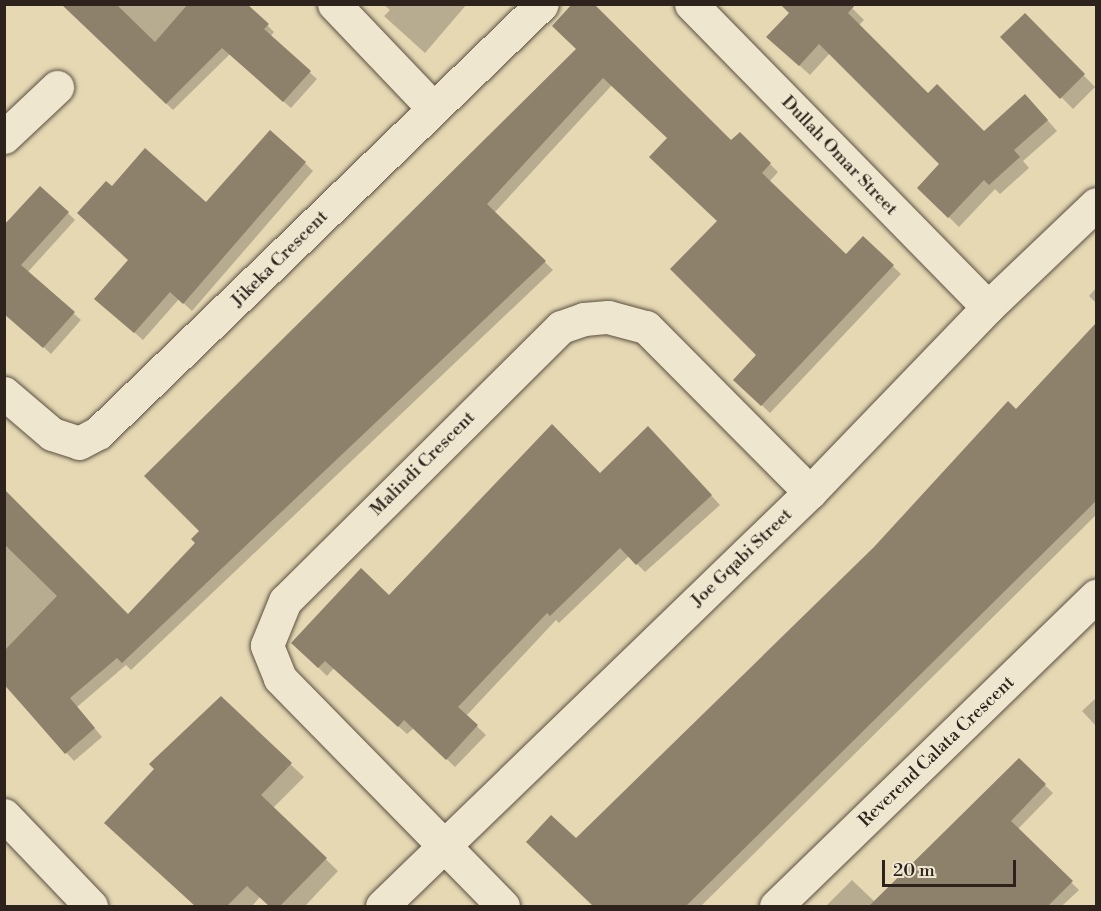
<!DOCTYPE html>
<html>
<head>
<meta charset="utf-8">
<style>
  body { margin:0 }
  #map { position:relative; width:1101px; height:911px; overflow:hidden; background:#e5d8b3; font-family:"Libre Bodoni",serif }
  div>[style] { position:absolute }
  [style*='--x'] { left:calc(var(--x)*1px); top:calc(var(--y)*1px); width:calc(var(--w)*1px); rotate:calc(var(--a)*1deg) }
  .shadow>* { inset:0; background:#0003 }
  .building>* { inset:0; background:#8d816b }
  .roads { filter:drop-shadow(0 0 2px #5c5042) drop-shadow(0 0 2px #5c5042) }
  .minor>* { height:33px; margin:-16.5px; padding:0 16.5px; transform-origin:16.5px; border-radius:16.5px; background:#eee6ce }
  span { translate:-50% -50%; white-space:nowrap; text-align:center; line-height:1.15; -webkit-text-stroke:6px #eee6ce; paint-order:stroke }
  .street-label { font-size:18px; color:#2e221d }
  .frame { position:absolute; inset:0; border:6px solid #2e221d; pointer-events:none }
  .scale { position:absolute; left:882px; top:860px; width:134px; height:27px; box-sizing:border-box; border:3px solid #2e221d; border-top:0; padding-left:8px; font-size:18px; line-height:21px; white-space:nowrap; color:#2e221d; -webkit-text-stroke:4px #eee6ce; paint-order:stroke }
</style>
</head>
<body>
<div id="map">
  <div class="shadow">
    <div style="clip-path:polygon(63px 4px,246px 4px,274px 32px,270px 37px,317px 79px,291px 108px,230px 54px,173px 110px)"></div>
    <div style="clip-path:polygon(383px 4px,467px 4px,425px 53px,384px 16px,390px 10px)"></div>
    <div style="clip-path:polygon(848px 4px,864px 20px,858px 26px,928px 95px,984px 134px,1035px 106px,1057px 131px,1023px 161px,1029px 168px,1000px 194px,995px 189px,959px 227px,919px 188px,941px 164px,830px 53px,810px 75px,779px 47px)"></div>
    <div style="clip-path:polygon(1025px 15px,1095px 87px,1073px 109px,1002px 37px)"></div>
    <div style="clip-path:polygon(578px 49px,731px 142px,740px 134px,778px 172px,769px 182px,846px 256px,863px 238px,901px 274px,770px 413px,735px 380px,758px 355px,718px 221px,669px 138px,612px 85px,494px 213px,553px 270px,131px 670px,126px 665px,77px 707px,102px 737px,74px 761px,4px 685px,4px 491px,128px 616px,197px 543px)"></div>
    <div style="clip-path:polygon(305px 163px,313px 171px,192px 311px,179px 299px,143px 340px,105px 307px,130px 261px,112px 188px,207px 204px)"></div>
    <div style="clip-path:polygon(68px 213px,75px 220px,27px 273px,81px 320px,51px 354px,4px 310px,4px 227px)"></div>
    <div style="clip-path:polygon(1096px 288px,1096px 303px,1089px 296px)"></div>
    <div style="clip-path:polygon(1096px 325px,1096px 515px,701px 906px,594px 906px,528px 842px,576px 840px,1016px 411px)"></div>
    <div style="clip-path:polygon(656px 436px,720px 505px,645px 572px,629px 556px,559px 623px,556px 620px,466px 716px,486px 735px,455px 767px,414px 728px,407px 734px,334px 668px,327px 676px,293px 643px,389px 597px,600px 475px)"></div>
    <div style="clip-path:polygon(1096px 698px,1096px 726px,1082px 711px)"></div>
    <div style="clip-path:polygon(221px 699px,304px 777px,273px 808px,338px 871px,305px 906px,270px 906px,260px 897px,252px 906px,196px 906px,119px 836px)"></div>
    <div style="clip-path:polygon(1019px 760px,1053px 793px,1017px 830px,1079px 890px,1062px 906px,827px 905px,852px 880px,876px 903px)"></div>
  </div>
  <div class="building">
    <div style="clip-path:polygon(61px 4px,116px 4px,155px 42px,188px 4px,247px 4px,269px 24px,264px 29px,311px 71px,283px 102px,222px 48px,166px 104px)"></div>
    <div style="clip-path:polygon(572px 4px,594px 4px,731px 140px,740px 132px,771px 163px,762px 173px,846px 254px,863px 236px,894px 265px,761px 406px,733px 380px,756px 355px,670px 269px,717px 221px,649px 157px,667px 138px,603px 78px,487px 204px,546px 261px,122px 663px,117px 658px,70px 698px,95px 728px,65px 754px,4px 684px,4px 651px,57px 596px,4px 544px,4px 489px,128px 614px,195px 543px,191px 539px,199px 531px,144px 476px,576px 49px,552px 26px)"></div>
    <div style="clip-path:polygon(780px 4px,856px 4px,848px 13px,928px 93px,937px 84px,984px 131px,1025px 94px,1048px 120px,1014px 150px,1020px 157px,989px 185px,984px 180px,948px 218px,917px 188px,939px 164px,819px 44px,799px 66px,766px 37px,789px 13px)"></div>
    <div style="clip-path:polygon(1025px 13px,1085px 74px,1060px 99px,1000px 37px)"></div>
    <div style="clip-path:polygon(270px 130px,306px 162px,183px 304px,170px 292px,134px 333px,94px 299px,128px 260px,77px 213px,106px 181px,112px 186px,145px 148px,206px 202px)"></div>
    <div style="clip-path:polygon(40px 186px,69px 212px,21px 265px,75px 312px,43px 348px,4px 314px,4px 225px)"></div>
    <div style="clip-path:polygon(1096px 323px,1096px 501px,686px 906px,593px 906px,526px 842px,551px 815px,576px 838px,874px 547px,1008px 401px,1016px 409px)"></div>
    <div style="clip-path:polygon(552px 424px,600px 473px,648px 426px,712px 495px,636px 565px,620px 548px,550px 616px,547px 613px,458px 707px,478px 725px,446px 760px,404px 720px,398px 727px,325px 661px,318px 668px,291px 643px,361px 568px,389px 595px)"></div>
    <div style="clip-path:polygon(221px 696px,292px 763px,261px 795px,327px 858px,280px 906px,269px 906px,247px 886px,227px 906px,195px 906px,104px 823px,154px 769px,149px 764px)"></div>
    <div style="clip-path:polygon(1019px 758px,1046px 784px,1011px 821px,1073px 881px,1048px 906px,869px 906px)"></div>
  </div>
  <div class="roads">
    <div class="minor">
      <div style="--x:334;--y:4;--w:144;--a:46.4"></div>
      <div style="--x:691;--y:4;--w:424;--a:45.6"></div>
      <div style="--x:4;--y:137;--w:73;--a:-43.3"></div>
      <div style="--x:4;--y:393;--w:63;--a:40.5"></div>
      <div style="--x:52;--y:434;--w:28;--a:18"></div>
      <div style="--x:79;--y:443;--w:21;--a:-28"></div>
      <div style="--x:98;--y:433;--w:617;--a:-44.02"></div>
      <div style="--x:4;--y:815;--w:126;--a:46.3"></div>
      <div style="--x:382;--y:906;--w:595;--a:-44.05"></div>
      <div style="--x:810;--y:492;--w:257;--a:-46.1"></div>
      <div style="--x:988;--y:307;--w:149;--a:-43.6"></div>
      <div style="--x:503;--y:906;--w:319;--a:-134.4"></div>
      <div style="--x:280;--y:678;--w:35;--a:-112"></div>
      <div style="--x:267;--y:645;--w:48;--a:-67.8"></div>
      <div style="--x:285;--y:601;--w:389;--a:-44.8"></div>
      <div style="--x:561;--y:327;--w:24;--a:-19"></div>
      <div style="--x:584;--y:319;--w:24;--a:-5"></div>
      <div style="--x:608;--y:317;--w:39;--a:15"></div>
      <div style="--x:646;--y:327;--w:233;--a:45.2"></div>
      <div style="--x:776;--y:906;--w:446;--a:-44.1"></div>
    </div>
  </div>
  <div class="street-label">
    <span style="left:839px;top:156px;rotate:46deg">Dullah Omar Street</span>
    <span style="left:280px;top:259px;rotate:-45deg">Jikeka Crescent</span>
    <span style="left:423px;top:464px;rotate:-45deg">Malindi Crescent</span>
    <span style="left:742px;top:558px;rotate:-44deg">Joe Gqabi Street</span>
    <span style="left:937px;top:752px;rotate:-44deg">Reverend Calata Crescent</span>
  </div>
  <div class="frame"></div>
  <div class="scale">20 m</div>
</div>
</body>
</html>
